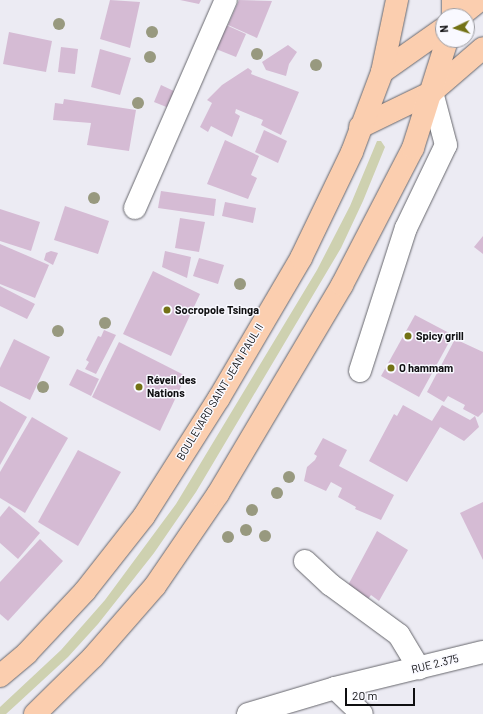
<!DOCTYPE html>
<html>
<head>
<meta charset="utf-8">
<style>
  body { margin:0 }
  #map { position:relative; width:483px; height:714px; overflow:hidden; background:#ecebf3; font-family:Barlow,sans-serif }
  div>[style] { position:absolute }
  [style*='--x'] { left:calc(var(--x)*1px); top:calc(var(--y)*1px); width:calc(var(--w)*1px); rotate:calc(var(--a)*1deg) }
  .green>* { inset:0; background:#ced1b0 }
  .building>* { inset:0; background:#d5bbd4 }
  .roads { filter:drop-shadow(0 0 1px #67676d) drop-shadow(0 0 1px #67676d) }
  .minor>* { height:22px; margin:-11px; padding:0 11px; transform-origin:11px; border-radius:11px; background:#fff }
  .major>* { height:22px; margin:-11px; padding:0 11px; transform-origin:11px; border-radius:11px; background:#fbceaf }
  .trees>* { width:12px; height:12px; margin:-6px; border-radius:50%; background:#98997f }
  .dots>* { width:11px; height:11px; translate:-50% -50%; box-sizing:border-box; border:2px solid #f9f9ff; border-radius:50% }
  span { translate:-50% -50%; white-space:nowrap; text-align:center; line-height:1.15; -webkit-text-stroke:3px #f9f9ff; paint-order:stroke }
  .poi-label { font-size:11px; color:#0f0f11; font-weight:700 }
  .left { translate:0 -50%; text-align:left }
  .street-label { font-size:11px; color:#0f0f11 }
  .north { position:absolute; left:435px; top:8px; width:40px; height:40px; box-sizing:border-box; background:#f9f9ff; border:1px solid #9b9ba0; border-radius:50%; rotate:266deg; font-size:11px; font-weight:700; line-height:16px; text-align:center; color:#0f0f11 }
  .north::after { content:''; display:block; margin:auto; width:14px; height:18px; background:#737216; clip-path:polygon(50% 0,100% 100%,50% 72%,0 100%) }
  .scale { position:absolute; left:345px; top:688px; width:70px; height:18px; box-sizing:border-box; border:2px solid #0f0f11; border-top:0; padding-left:5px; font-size:12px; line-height:14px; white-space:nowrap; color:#0f0f11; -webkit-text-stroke:3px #f9f9ff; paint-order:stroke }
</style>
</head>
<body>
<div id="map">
  <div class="green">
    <div style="clip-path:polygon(377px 141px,381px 141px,385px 147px,363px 201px,341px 248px,196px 492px,154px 553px,98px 624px,68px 657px,17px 704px,6px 714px,0 714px,0 707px,61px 650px,105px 600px,176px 504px,317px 270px,350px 206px)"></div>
  </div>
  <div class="building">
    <div style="clip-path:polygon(110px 0,140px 2px,130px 48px,100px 39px)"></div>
    <div style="clip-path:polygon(180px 0,201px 0,199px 4px)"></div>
    <div style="clip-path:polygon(239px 0,272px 1px,257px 38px,228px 25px)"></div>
    <div style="clip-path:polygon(226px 25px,246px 34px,236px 57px,216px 49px)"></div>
    <div style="clip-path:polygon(9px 32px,52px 41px,46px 72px,3px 64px)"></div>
    <div style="clip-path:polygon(288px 45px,297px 52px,289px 64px,286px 76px,266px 70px,262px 62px)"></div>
    <div style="clip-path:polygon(61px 47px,78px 49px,75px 74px,58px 72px)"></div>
    <div style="clip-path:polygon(100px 49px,131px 58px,120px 95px,91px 87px)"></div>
    <div style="clip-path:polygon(248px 68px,252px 71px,251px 74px,299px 92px,281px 135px,261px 125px,263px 120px,236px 109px,235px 113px,240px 116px,232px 137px,211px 126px,208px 132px,200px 127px,212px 103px,207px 100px,222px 85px)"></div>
    <div style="clip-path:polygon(161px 85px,176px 92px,169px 108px,154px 102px)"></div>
    <div style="clip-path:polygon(64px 99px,136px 110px,129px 151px,87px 145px,91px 123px,53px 120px,55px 103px,63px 104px)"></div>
    <div style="clip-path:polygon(264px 130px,287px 141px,278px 163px,255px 152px)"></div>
    <div style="clip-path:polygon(225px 140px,259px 156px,251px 175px,257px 178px,248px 199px,207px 184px)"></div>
    <div style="clip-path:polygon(161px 191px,216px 199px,214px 216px,158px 208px)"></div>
    <div style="clip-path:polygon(225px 202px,256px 208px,253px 223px,222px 216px)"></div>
    <div style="clip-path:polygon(65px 206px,109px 221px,98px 254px,54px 240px)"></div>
    <div style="clip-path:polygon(0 209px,40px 222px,31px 251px,0 241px)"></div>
    <div style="clip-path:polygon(180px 218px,205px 222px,199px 252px,175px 248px)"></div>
    <div style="clip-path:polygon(483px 236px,483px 254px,474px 247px)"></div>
    <div style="clip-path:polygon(0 244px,49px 265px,35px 298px,0 284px)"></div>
    <div style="clip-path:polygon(51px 251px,58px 253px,53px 265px,44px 260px,46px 253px)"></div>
    <div style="clip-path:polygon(165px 251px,191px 257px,187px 278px,162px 267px)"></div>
    <div style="clip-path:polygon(199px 258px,224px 265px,218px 284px,193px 276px)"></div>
    <div style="clip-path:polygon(153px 271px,200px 294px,171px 356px,123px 334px)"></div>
    <div style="clip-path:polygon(0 286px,35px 304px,27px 319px,0 306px)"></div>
    <div style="clip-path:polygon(415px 315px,453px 335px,419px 397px,381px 376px)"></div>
    <div style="clip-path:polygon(104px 330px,116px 335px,96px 374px,85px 369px,89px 362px,86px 360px,98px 336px,101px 337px)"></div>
    <div style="clip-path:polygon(14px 339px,50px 357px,30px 400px,0 386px,0 368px)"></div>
    <div style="clip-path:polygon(455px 339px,483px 352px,483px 412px,478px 417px,463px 409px,465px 405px,448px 396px,444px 402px,427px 392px)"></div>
    <div style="clip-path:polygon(119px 342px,186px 376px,160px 431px,92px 397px)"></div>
    <div style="clip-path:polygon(77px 369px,99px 379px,91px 396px,69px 385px)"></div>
    <div style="clip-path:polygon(0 401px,27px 417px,0 465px)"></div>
    <div style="clip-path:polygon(403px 405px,432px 421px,442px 405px,470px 420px,475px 416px,479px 427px,464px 441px,440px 427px,407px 482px,369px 461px,394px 414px,397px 416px)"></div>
    <div style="clip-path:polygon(32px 417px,68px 438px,25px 513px,0 498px,0 472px)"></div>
    <div style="clip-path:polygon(323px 438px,347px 450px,339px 466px,394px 495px,381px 520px,355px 509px,356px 507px,338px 497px,342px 488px,331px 482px,326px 491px,304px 481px,307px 467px,315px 460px,317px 456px,314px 454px)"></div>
    <div style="clip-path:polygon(78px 450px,121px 472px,78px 546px,38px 522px)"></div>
    <div style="clip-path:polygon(483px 502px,483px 560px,460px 513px)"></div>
    <div style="clip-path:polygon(9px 506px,40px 533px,18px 559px,0 543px,0 517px)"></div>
    <div style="clip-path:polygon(377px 531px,408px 550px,379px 601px,371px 595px,366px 602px,346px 589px)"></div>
    <div style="clip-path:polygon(40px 539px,63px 561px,8px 621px,0 614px,0 582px)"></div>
  </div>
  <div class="roads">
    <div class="minor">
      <div style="--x:135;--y:208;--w:227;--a:-66.4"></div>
      <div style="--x:360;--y:371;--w:150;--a:-72.2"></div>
      <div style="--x:406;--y:228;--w:92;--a:-64.3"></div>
      <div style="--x:446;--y:145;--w:55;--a:-104.8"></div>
      <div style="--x:305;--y:561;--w:35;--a:43"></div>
      <div style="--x:331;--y:585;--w:84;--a:36.3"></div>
      <div style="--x:399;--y:635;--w:39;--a:59"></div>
      <div style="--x:335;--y:688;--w:37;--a:44"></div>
      <div style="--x:248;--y:714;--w:91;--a:-16.6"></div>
      <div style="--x:335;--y:688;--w:152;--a:-13.7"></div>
    </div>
    <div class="major">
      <div style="--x:453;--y:16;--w:16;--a:-90"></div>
      <div style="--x:460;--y:16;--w:26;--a:-39"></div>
      <div style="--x:382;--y:72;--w:75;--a:-35.2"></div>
      <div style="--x:360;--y:127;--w:80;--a:-25.9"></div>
      <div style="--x:432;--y:92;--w:67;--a:-40.8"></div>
      <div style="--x:0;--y:676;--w:35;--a:-40"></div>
      <div style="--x:27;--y:653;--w:85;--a:-46.9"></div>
      <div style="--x:85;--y:591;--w:95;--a:-51.8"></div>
      <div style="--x:144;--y:516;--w:140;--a:-57.6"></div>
      <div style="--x:219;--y:398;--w:162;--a:-59.6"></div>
      <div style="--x:301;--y:258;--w:118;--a:-64.3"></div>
      <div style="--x:352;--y:152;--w:85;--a:-69.4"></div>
      <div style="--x:382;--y:72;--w:74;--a:-78.2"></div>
      <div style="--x:35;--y:714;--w:81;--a:-44.5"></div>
      <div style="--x:93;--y:657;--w:94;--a:-48.9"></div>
      <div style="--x:155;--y:586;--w:112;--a:-55.6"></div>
      <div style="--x:218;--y:494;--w:243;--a:-59.3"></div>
      <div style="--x:342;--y:285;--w:154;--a:-62.6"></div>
      <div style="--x:413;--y:148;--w:113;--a:-72.5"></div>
    </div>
  </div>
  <div class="trees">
    <div style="left:59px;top:24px"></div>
    <div style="left:152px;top:32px"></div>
    <div style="left:257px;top:54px"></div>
    <div style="left:150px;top:57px"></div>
    <div style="left:316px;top:65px"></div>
    <div style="left:138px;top:103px"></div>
    <div style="left:94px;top:198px"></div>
    <div style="left:240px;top:284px"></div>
    <div style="left:105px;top:323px"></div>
    <div style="left:58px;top:331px"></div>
    <div style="left:43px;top:387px"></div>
    <div style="left:289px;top:477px"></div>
    <div style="left:277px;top:493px"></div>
    <div style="left:252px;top:510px"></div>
    <div style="left:246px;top:530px"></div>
    <div style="left:265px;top:536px"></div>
    <div style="left:228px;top:537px"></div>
  </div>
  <div class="dots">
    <div style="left:167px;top:310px;background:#737216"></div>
    <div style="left:408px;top:336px;background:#737216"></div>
    <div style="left:391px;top:368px;background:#737216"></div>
    <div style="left:139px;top:387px;background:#737216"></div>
  </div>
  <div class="poi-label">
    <span class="left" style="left:175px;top:310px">Socropole Tsinga</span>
    <span class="left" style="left:416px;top:336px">Spicy grill</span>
    <span class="left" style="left:399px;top:368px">O hammam</span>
    <span class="left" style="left:147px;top:387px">Réveil des<br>Nations</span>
  </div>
  <div class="street-label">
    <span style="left:220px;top:392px;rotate:-59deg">BOULEVARD SAINT JEAN PAUL II</span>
    <span style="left:435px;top:664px;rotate:-14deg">RUE 2.375</span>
  </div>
  <div class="north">N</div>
  <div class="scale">20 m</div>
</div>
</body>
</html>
